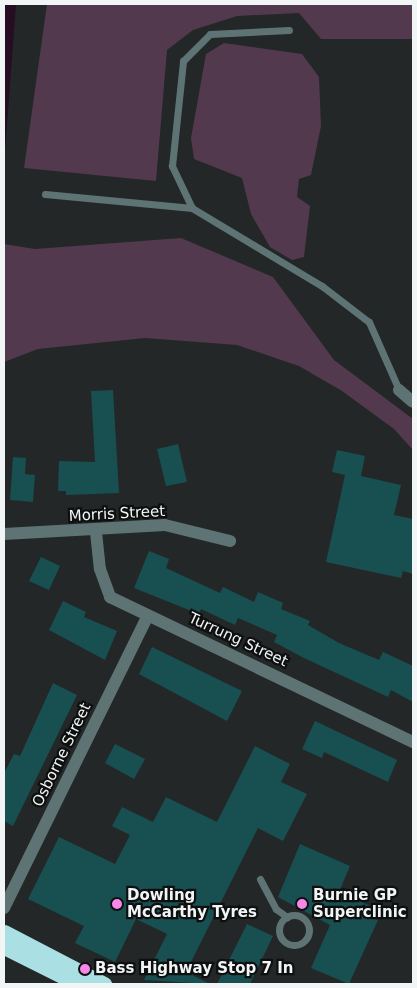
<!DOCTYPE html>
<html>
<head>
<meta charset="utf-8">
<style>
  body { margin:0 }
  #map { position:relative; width:417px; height:988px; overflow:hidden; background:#232728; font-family:"DejaVu Sans",sans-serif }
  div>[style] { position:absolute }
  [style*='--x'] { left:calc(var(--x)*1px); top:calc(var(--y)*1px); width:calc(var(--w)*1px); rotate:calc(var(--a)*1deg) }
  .green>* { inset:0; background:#52394d }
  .water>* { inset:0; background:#270d23 }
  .building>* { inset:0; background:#184f51 }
  .lane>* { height:7px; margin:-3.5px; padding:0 3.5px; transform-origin:3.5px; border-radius:3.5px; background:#5e7474 }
  .lane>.ring { margin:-3.5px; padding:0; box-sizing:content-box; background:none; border:7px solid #5e7474; border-radius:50% }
  .street>* { height:12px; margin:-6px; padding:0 6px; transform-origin:6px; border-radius:6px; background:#5e7474 }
  .highway>* { height:15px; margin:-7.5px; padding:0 7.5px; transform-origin:7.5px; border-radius:7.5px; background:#aae0e3 }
  .dots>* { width:14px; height:14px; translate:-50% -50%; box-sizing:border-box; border:2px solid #0e1010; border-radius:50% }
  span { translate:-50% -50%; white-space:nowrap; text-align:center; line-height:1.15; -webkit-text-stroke:4.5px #0e1010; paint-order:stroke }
  .street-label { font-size:15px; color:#f2f5f5 }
  .poi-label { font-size:15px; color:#f2f5f5; font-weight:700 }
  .left { translate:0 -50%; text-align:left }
  .frame { position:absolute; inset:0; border:5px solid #f2f5f5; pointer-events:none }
</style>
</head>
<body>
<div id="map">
  <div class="green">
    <div style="clip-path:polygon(47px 4px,413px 4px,413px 39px,321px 39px,299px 13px,237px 16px,193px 30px,167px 50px,156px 181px,24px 168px)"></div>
    <div style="clip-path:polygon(224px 43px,302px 54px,319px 77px,321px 126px,311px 175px,299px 179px,297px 197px,310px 206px,304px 257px,292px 260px,270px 247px,251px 214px,242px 178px,194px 159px,191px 138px,206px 54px)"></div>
    <div style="clip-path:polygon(181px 238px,273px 277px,334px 360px,413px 419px,413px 450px,394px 429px,342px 391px,299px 366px,237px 345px,145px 338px,38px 349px,4px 362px,4px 244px,35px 249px)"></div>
  </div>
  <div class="water">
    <div style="clip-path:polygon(4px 4px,16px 4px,4px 165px)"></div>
  </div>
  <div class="building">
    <div style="clip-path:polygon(113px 390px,119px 493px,66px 495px,66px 491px,58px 491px,59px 461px,95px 462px,91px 391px)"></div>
    <div style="clip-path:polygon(178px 444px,187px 482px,166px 486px,157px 449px)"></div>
    <div style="clip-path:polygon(337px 450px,365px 456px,361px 476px,401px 485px,394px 515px,413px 519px,413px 574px,403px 571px,401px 578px,326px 562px,345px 475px,332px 472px)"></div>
    <div style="clip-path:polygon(13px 457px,26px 458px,25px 474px,35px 475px,33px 502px,10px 500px)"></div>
    <div style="clip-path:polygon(149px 551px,169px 559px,166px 568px,220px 593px,223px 587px,254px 602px,258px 592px,283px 603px,281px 609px,310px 621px,308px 625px,339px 643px,379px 660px,383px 652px,413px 666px,413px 702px,391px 690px,388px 697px,304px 658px,274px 642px,277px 635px,238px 618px,235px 625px,201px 609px,199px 614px,134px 588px)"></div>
    <div style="clip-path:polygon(41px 557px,60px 566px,49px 590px,29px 581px)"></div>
    <div style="clip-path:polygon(63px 601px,86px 612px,84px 617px,117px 631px,105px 660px,49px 630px)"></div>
    <div style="clip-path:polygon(152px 647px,242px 691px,227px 721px,139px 674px)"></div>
    <div style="clip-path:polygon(53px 683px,77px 695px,13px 826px,4px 821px,4px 773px,14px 754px,20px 756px)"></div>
    <div style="clip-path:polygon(315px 721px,397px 760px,388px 782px,324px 752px,322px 758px,302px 749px)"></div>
    <div style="clip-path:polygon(115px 744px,145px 759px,134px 779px,105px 763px)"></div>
    <div style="clip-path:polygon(255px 746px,290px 764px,281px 782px,307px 794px,283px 841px,258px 828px,186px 972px,210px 984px,144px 980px,167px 934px,136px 919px,115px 962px,75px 943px,84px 926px,28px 899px,59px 837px,115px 864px,130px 835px,112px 826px,122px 807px,153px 822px,166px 797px,217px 822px)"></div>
    <div style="clip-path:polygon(300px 844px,350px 866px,339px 892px,382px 911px,349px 984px,311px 968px,330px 925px,278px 897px)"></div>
    <div style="clip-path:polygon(247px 924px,273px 936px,250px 984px,217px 984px)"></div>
  </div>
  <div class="lane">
    <div style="--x:45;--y:194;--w:148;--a:5.4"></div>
    <div style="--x:192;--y:208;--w:152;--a:31"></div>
    <div style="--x:322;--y:286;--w:59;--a:37.5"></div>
    <div style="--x:369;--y:322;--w:74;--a:66.2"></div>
    <div style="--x:192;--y:208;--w:47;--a:-115.5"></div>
    <div style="--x:172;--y:166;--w:106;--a:-84"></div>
    <div style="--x:183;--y:61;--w:38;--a:-45"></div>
    <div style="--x:210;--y:34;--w:79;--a:-2.9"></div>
    <div style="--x:260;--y:879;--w:34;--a:62"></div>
    <div style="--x:276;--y:909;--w:14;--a:36"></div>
    <div class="ring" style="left:279px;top:915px;width:23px;height:23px"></div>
  </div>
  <div class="street">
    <div style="--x:399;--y:390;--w:18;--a:41"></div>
    <div style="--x:96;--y:532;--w:37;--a:84"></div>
    <div style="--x:100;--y:569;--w:30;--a:70"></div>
    <div style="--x:110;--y:597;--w:336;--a:25.6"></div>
    <div style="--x:4;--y:534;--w:161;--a:-3.2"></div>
    <div style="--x:165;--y:525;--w:67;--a:13.8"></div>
    <div style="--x:4;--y:908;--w:326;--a:-63.8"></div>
  </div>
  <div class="highway">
    <div style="--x:4;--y:932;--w:113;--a:27.5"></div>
    <div style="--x:4;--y:947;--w:83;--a:26.6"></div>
  </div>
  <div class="dots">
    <div style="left:117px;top:904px;background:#f987e9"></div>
    <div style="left:302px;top:904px;background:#f987e9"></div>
    <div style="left:85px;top:969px;background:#f987e9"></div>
  </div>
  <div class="street-label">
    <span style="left:117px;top:514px;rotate:-3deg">Morris Street</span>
    <span style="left:238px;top:640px;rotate:25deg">Turrung Street</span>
    <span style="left:62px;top:755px;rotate:-64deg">Osborne Street</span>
  </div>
  <div class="poi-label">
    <span class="left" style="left:127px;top:904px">Dowling<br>McCarthy Tyres</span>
    <span class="left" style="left:313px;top:904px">Burnie GP<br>Superclinic</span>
    <span class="left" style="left:95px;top:969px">Bass Highway Stop 7 In</span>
  </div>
  <div class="frame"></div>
</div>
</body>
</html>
